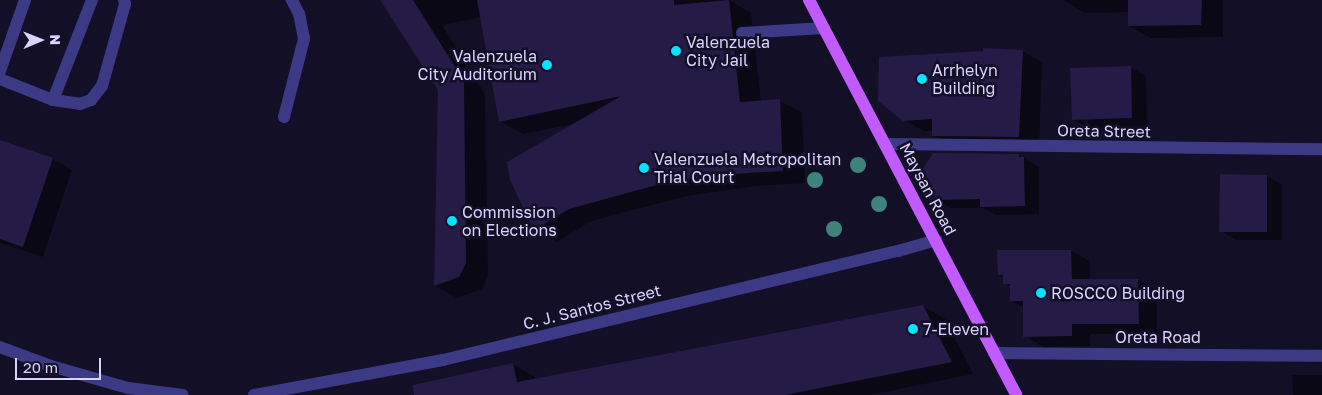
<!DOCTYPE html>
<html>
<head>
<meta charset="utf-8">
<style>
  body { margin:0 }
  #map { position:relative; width:1322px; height:395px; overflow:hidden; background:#130f26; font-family:"Golos Text",sans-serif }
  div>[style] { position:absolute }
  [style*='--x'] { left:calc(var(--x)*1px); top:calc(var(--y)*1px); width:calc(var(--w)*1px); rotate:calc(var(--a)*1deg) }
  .shadow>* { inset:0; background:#0007 }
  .building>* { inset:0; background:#241b47 }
  .service>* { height:12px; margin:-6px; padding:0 6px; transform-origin:6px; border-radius:6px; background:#3d3a85 }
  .minor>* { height:12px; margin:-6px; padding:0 6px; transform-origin:6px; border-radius:6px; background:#3d3a85 }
  .tertiary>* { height:12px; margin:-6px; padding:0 6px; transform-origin:6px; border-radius:6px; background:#3d3a85 }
  .primary>* { height:12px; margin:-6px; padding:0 6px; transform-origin:6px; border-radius:6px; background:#c25bff }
  .trees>* { width:16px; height:16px; margin:-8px; border-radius:50%; background:#3d827b }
  .dots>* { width:14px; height:14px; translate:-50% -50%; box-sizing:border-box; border:2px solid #130f26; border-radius:50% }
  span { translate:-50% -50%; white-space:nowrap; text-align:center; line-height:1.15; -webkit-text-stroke:5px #130f26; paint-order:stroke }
  .poi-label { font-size:16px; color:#d9d4ff }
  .left { translate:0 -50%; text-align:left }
  .right { translate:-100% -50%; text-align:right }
  .street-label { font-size:16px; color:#d9d4ff }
  .north { position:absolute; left:15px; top:15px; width:50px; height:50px; -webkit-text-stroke:4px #130f26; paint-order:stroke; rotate:89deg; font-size:14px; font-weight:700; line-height:20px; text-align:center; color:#d9d4ff }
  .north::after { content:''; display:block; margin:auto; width:18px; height:22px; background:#d9d4ff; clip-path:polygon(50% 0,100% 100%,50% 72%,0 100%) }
  .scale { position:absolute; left:15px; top:358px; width:86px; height:22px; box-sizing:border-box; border:2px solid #d9d4ff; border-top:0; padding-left:6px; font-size:15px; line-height:18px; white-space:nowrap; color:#d9d4ff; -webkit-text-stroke:4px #130f26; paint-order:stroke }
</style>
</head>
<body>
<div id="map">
  <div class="shadow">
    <div style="clip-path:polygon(382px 0,729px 0,751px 13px,761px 102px,780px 101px,802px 113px,805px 183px,755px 186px,687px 196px,591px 221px,557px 242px,535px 230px,511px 179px,577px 123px,523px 134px,500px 121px,482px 17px,442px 25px,485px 94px,488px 276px,482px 289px,457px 298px,436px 286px,439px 90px)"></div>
    <div style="clip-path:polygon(1223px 0,1223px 37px,1151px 38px,1129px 26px,1130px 12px,1085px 13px,1063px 0)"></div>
    <div style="clip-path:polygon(1022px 51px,1042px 62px,1039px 148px,953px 147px,934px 136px,933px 131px,924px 131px,904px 120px)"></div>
    <div style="clip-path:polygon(1130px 67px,1146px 76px,1147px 126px,1089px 128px,1074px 120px)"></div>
    <div style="clip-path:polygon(0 141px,52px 159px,72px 170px,43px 257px,0 243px)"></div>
    <div style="clip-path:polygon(1018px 155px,1039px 167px,1039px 214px,996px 215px,983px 208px,951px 208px,936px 199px)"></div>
    <div style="clip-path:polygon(1267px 176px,1282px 185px,1282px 240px,1236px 240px,1221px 231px)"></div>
    <div style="clip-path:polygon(1071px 251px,1090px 261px,1090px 280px,1138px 280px,1157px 291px,1157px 334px,1090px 334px,1090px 346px,1043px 347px,1025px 336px,1025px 308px,1011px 301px,1011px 287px,1005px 283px,1005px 278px,999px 275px)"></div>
    <div style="clip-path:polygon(923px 306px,945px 319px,973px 374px,870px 395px,447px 395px,513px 364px,535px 377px,536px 380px)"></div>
    <div style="clip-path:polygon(1292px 375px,1322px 375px,1322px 395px,1293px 395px)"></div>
  </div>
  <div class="building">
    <div style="clip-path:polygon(380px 0,413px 0,464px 81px,466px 263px,459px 277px,434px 286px,438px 90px)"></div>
    <div style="clip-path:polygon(477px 0,674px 0,674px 5px,729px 0,740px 102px,780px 99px,783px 171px,732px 174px,664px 183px,569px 209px,534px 230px,510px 180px,507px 162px,621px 96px,499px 122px)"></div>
    <div style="clip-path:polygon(1128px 0,1202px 0,1201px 25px,1128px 26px)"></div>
    <div style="clip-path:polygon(983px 48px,1023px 50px,1019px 137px,932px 136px,932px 119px,903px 121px,878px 101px,879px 57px,983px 51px)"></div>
    <div style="clip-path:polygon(1131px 66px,1132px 118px,1072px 120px,1070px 68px)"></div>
    <div style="clip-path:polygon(0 140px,53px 158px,23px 247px,0 239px)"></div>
    <div style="clip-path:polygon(933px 153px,1019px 154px,1019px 157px,1024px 157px,1025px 206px,980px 207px,980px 199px,935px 200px,922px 170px)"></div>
    <div style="clip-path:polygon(1220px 174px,1267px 175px,1267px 232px,1219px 232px)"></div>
    <div style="clip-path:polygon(997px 250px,1071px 250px,1072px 279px,1138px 279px,1139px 324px,1072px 324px,1072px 336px,1023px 337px,1023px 301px,1010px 301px,1010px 284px,1003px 284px,1003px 275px,998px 275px)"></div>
    <div style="clip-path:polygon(923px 305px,952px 362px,785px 395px,414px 395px,413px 385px,513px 363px,517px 382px)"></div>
  </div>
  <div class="service">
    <div style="--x:742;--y:33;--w:82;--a:-3.5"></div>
    <div style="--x:0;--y:71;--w:75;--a:-70.6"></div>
    <div style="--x:0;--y:79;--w:57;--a:21.6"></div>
    <div style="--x:53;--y:100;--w:27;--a:8"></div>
    <div style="--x:80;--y:104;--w:12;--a:-20"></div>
    <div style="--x:91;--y:100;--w:18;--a:-52"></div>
    <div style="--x:102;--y:86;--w:85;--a:-74.3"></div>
    <div style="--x:125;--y:4;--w:4;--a:-104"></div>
    <div style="--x:53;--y:100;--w:107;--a:-68.7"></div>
    <div style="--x:284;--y:117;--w:81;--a:-75.6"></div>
    <div style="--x:304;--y:39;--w:25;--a:-101"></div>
    <div style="--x:299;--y:14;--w:16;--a:-117"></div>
  </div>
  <div class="minor">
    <div style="--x:886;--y:144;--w:436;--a:0.7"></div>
    <div style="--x:994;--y:353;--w:328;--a:0.5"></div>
  </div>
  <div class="tertiary">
    <div style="--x:0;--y:347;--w:54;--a:20.4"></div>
    <div style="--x:51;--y:366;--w:80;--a:15.9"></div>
    <div style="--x:128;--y:388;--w:55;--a:7.3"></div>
    <div style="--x:254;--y:395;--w:192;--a:-10.5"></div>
    <div style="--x:443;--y:360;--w:468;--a:-13.5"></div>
    <div style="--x:898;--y:251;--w:40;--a:-16"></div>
  </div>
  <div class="primary">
    <div style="--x:809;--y:0;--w:446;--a:62.3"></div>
  </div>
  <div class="trees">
    <div style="left:858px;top:165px"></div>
    <div style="left:815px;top:180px"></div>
    <div style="left:879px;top:204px"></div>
    <div style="left:834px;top:229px"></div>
  </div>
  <div class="dots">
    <div style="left:676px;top:51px;background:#00e5ff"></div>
    <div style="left:547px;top:65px;background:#00e5ff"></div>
    <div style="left:922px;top:79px;background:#00e5ff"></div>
    <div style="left:644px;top:168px;background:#00e5ff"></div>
    <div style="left:452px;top:221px;background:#00e5ff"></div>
    <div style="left:1041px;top:293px;background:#00e5ff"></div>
    <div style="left:913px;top:329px;background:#00e5ff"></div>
  </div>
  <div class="poi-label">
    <span class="left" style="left:686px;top:51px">Valenzuela<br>City Jail</span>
    <span class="right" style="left:537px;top:65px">Valenzuela<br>City Auditorium</span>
    <span class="left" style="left:932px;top:79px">Arrhelyn<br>Building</span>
    <span class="left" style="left:654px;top:168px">Valenzuela Metropolitan<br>Trial Court</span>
    <span class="left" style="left:462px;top:221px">Commission<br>on Elections</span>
    <span class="left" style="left:1051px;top:293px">ROSCCO Building</span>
    <span class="left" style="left:923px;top:329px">7-Eleven</span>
  </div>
  <div class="street-label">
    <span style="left:1104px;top:131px;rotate:1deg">Oreta Street</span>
    <span style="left:928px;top:189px;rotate:62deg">Maysan Road</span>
    <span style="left:592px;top:307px;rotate:-14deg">C. J. Santos Street</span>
    <span style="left:1158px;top:337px">Oreta Road</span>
  </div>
  <div class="north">N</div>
  <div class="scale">20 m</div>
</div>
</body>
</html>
